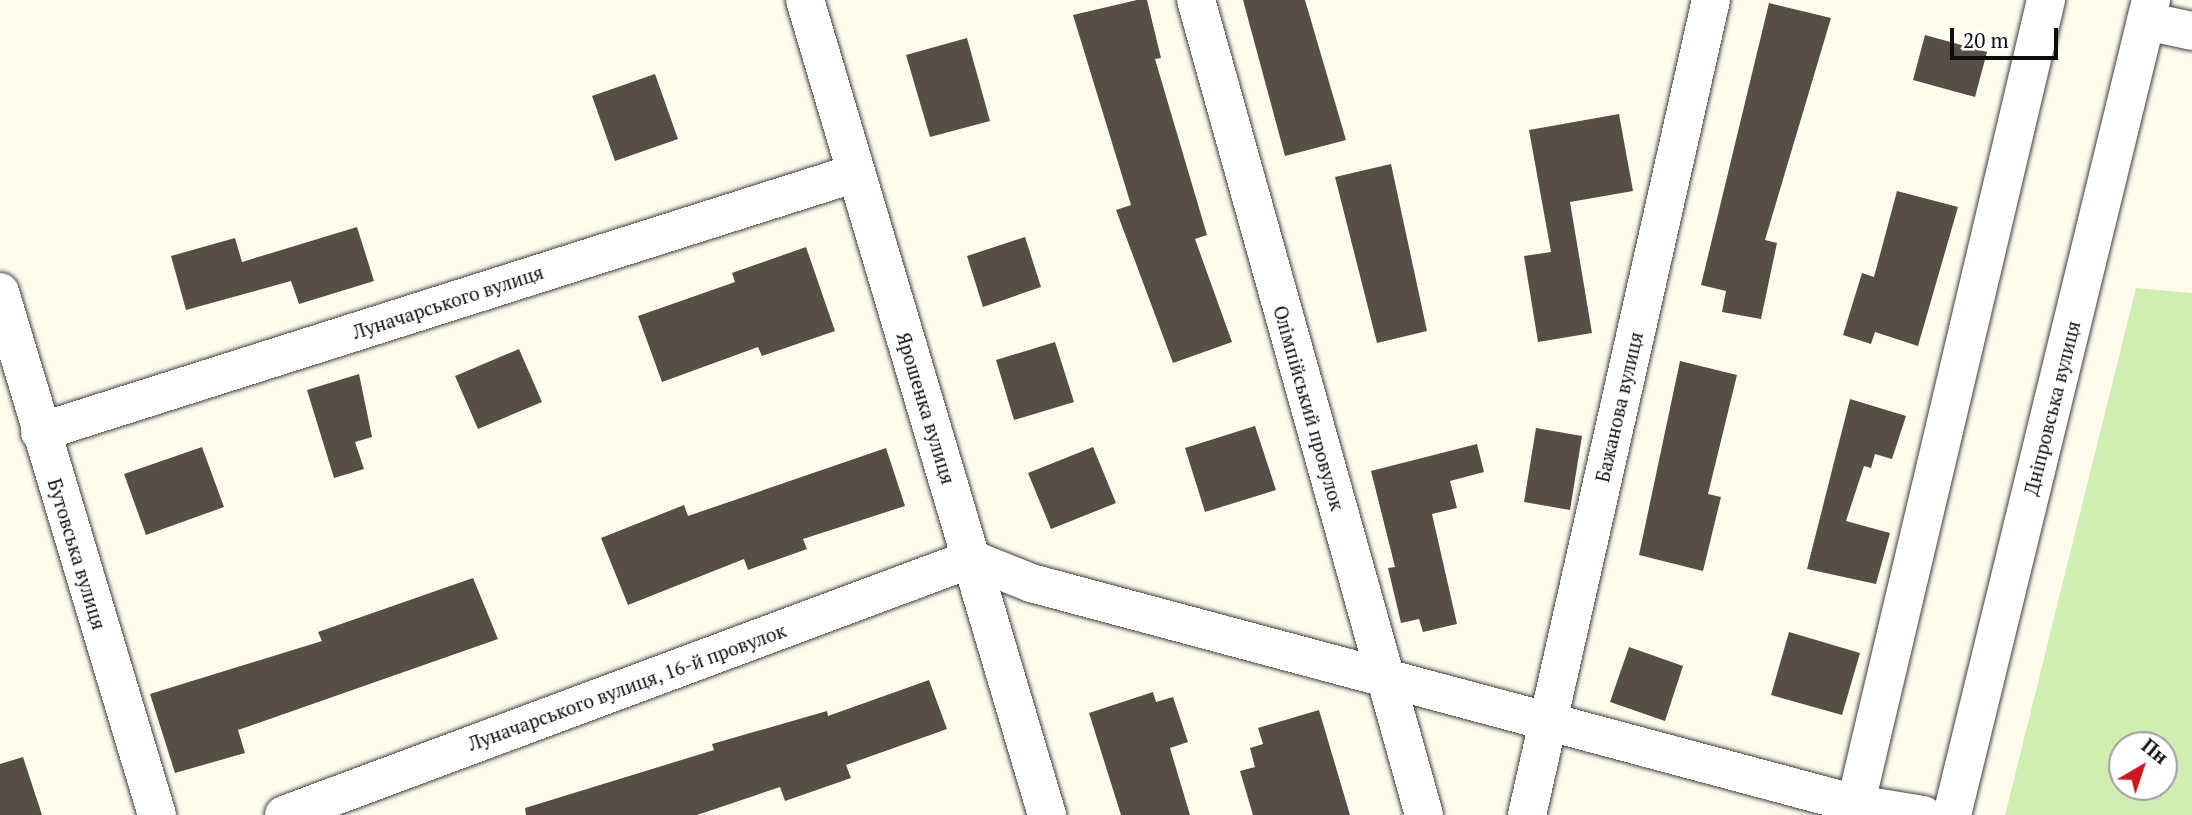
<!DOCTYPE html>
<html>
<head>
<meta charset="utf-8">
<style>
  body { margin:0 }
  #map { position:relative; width:2192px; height:815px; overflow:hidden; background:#fffced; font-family:"PT Serif",serif }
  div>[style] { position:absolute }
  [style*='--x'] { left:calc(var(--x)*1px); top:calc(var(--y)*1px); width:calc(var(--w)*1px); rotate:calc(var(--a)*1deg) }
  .green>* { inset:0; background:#d1eeb2 }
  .building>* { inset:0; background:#574e48 }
  .roads { filter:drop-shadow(0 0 2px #404040) drop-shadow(0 0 2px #404040) }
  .minor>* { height:38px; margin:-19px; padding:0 19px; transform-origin:19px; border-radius:19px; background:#fff }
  span { translate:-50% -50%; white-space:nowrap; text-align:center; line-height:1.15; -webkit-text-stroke:7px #fff; paint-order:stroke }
  .street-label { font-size:19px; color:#0d0d0d }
  .north { position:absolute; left:2108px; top:731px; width:70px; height:70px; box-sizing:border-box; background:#fff; border:2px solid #9e9e9e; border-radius:50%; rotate:39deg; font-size:19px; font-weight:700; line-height:28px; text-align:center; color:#0d0d0d }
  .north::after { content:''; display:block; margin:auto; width:24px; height:32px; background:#cc171f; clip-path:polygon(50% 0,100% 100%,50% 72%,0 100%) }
  .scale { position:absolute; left:1950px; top:28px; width:108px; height:32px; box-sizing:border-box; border:4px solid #0d0d0d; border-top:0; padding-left:9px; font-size:21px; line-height:24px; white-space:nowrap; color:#0d0d0d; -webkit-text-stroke:5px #fff; paint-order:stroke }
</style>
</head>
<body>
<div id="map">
  <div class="green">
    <div style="clip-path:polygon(evenodd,2136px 288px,2192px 293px,2192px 815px,2005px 815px,2136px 288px,2122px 745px,2164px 745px,2164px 787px,2122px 787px,2122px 745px)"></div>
  </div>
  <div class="building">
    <div style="clip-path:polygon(1137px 0,1147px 0,1161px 58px,1155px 59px,1207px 235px,1195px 239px,1232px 342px,1173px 363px,1116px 210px,1131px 205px,1073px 15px)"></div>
    <div style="clip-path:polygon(1243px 0,1305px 0,1346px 140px,1285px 156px)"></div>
    <div style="clip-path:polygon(1769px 3px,1831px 18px,1765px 240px,1777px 243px,1761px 319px,1722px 312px,1726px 291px,1701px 285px)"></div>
    <div style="clip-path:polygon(1925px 35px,1987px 52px,1975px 97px,1913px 80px)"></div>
    <div style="clip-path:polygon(967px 38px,990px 121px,930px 137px,906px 55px)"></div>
    <div style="clip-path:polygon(655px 74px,678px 139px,615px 161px,592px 96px)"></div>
    <div style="clip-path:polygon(1619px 114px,1633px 191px,1570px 202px,1592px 333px,1538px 342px,1524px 256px,1551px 252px,1529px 130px)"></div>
    <div style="clip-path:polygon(1391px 164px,1427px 331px,1377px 343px,1335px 177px)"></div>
    <div style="clip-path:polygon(1897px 191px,1958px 207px,1918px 346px,1875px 332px,1871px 344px,1843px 335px,1862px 273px,1874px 277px)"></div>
    <div style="clip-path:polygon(357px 227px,374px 281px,299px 304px,291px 281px,186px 310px,171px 256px,235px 238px,242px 262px)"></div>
    <div style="clip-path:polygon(1025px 237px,1041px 287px,983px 307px,967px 256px)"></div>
    <div style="clip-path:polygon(806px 247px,835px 331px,762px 356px,758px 347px,662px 382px,638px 316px,735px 282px,732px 273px)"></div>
    <div style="clip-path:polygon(1055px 342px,1074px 402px,1014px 420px,996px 360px)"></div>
    <div style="clip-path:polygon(519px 349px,542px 402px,478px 429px,455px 376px)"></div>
    <div style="clip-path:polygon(1680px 361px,1737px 375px,1708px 494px,1721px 497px,1703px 571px,1639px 555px)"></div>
    <div style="clip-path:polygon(359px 374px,372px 437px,355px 442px,364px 469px,334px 478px,307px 390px)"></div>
    <div style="clip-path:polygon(1850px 399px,1906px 416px,1892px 459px,1875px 454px,1871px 468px,1864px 466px,1846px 521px,1890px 533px,1876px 584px,1807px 569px)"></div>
    <div style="clip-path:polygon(1255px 426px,1276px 490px,1205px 512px,1185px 448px)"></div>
    <div style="clip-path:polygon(1536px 428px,1582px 436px,1570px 510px,1524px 502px)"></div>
    <div style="clip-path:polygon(1477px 444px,1484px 472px,1450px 481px,1457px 508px,1432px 514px,1457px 624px,1423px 632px,1419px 619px,1401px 623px,1388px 568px,1395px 567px,1371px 471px)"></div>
    <div style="clip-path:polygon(202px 447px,224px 507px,146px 535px,124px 474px)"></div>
    <div style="clip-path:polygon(1093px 447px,1116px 503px,1051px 529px,1028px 473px)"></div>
    <div style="clip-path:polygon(886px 448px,905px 506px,803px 539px,807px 549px,748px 570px,744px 559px,628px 605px,601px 538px,684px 505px,688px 516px)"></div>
    <div style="clip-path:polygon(473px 578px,498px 639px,238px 730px,245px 753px,175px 773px,150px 694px,322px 641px,318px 632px)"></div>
    <div style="clip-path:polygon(1789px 632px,1860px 653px,1842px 715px,1771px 695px)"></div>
    <div style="clip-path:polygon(1629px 647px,1683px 666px,1665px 721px,1610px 702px)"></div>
    <div style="clip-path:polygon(929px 680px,947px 729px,846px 765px,851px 778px,785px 801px,780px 787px,697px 815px,526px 815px,525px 808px,714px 750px,712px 744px,827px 711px,828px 716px)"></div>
    <div style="clip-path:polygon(1153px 692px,1156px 702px,1173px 697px,1188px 742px,1170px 748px,1190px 815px,1121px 815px,1089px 713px)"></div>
    <div style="clip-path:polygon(1319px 710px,1350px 815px,1253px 815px,1240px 771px,1255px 767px,1250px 748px,1263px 744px,1258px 728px)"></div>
    <div style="clip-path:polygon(23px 757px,42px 815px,0 815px,0 764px)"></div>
  </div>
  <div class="roads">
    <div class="minor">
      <div style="--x:805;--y:0;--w:850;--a:73.46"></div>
      <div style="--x:1196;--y:0;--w:846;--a:74.37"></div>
      <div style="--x:2146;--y:21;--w:47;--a:12.3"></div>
      <div style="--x:0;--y:292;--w:546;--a:73.29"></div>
      <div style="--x:40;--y:432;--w:856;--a:-17.61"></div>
      <div style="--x:284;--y:815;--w:733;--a:-20.44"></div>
      <div style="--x:971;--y:559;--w:65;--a:21.8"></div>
      <div style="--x:1031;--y:583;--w:854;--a:15"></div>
      <div style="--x:1856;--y:804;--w:68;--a:9.3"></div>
      <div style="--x:1527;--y:815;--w:836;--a:-77.28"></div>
      <div style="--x:1853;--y:815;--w:838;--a:-76.68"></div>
      <div style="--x:1952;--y:815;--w:839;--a:-76.28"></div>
    </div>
  </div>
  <div class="street-label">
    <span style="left:448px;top:302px;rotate:-18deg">Луначарського вулиця</span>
    <span style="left:1619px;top:407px;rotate:-77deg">Бажанова вулиця</span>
    <span style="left:926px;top:408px;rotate:73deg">Ярошенка вулиця</span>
    <span style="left:1309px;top:408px;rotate:74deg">Олімпійський провулок</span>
    <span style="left:2052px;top:408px;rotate:-76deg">Дніпровська вулиця</span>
    <span style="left:77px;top:554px;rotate:73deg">Бутовська вулиця</span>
    <span style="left:627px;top:687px;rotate:-20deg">Луначарського вулиця, 16-й провулок</span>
  </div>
  <div class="north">Пн</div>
  <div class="scale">20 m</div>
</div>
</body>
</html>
